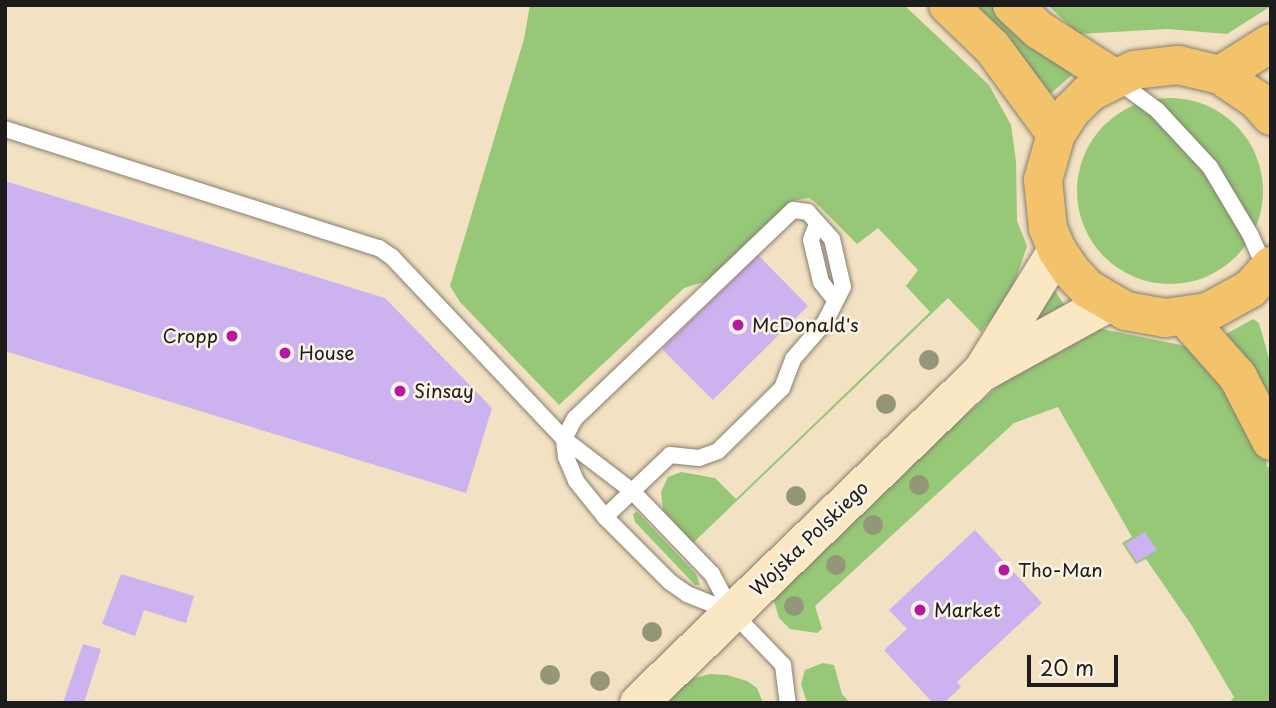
<!DOCTYPE html>
<html>
<head>
<meta charset="utf-8">
<style>
  body { margin:0 }
  #map { position:relative; width:1276px; height:708px; overflow:hidden; background:#f2e1c2; font-family:"Playpen Sans",sans-serif }
  div>[style] { position:absolute }
  [style*='--x'] { left:calc(var(--x)*1px); top:calc(var(--y)*1px); width:calc(var(--w)*1px); rotate:calc(var(--a)*1deg) }
  .green>* { inset:0; background:#96c878 }
  .round { border-radius:50% }
  .building>* { inset:0; background:#ccb2ef }
  .roads { filter:drop-shadow(0 0 2px #877e6f) drop-shadow(0 0 2px #877e6f) }
  .lane>* { height:16px; margin:-8px; padding:0 8px; transform-origin:8px; border-radius:8px; background:#fff }
  .secondary>* { height:38px; margin:-19px; padding:0 19px; transform-origin:19px; border-radius:19px; background:#fae7c3 }
  .primary>* { height:38px; margin:-19px; padding:0 19px; transform-origin:19px; border-radius:19px; background:#f2c36a }
  .trees>* { width:20px; height:20px; margin:-10px; border-radius:50%; background:#949678 }
  .dots>* { width:19px; height:19px; translate:-50% -50%; box-sizing:border-box; border:4px solid #fcf5e5; border-radius:50% }
  span { translate:-50% -50%; white-space:nowrap; text-align:center; line-height:1.15; -webkit-text-stroke:5px #fcf5e5; paint-order:stroke }
  .poi-label { font-size:19px; color:#1c1c1c }
  .left { translate:0 -50%; text-align:left }
  .right { translate:-100% -50%; text-align:right }
  .street-label { font-size:19px; color:#1c1c1c }
  .frame { position:absolute; inset:0; border:7px solid #1c1c1c; pointer-events:none }
  .scale { position:absolute; left:1027px; top:655px; width:91px; height:32px; box-sizing:border-box; border:4px solid #1c1c1c; border-top:0; padding-left:9px; font-size:21px; line-height:24px; white-space:nowrap; color:#1c1c1c; -webkit-text-stroke:5px #fcf5e5; paint-order:stroke }
</style>
</head>
<body>
<div id="map">
  <div class="green">
    <div style="clip-path:polygon(530px 5px,904px 5px,989px 85px,1011px 125px,1016px 161px,1017px 221px,1027px 246px,1012px 291px,981px 332px,948px 298px,693px 543px,663px 510px,661px 492px,668px 477px,681px 472px,715px 478px,736px 499px,930px 312px,906px 286px,918px 270px,878px 228px,857px 244px,815px 202px,809px 198px,792px 201px,707px 281px,684px 288px,559px 405px,460px 302px,450px 286px,524px 39px)"></div>
    <div style="clip-path:polygon(975px 5px,995px 5px,1073px 74px,1050px 94px)"></div>
    <div style="clip-path:polygon(1048px 5px,1271px 5px,1271px 6px,1227px 34px,1167px 29px,1078px 34px)"></div>
    <div class="round" style="left:1077px;top:98px;width:186px;height:186px"></div>
    <div style="clip-path:polygon(1055px 291px,1065px 306px,1002px 349px,1051px 292px)"></div>
    <div style="clip-path:polygon(1253px 319px,1259px 323px,1271px 366px,1271px 411px,1226px 334px)"></div>
    <div style="clip-path:polygon(1097px 328px,1181px 345px,1195px 350px,1211px 363px,1265px 454px,1267px 467px,1271px 467px,1271px 703px,1229px 703px,1234px 697px,1192px 626px,1146px 559px,1136px 564px,1122px 543px,1132px 537px,1058px 407px,1014px 423px,815px 606px,822px 629px,817px 633px,790px 629px,779px 618px,774px 601px,776px 597px,912px 463px,1016px 370px)"></div>
    <div style="clip-path:polygon(637px 512px,696px 574px,700px 585px,695px 585px,635px 522px,633px 514px)"></div>
    <div style="clip-path:polygon(823px 663px,834px 665px,842px 694px,850px 703px,807px 703px,801px 684px,805px 670px)"></div>
    <div style="clip-path:polygon(710px 674px,727px 675px,747px 681px,757px 688px,763px 703px,664px 703px,687px 680px)"></div>
  </div>
  <div class="building">
    <div style="clip-path:polygon(5px 181px,385px 298px,492px 408px,466px 493px,5px 351px)"></div>
    <div style="clip-path:polygon(758px 255px,808px 306px,713px 400px,662px 349px)"></div>
    <div style="clip-path:polygon(975px 530px,1042px 603px,957px 682px,961px 687px,944px 703px,933px 703px,884px 650px,907px 629px,889px 610px)"></div>
    <div style="clip-path:polygon(1145px 532px,1157px 550px,1137px 562px,1125px 544px)"></div>
    <div style="clip-path:polygon(121px 574px,194px 596px,186px 623px,144px 610px,135px 636px,102px 624px)"></div>
    <div style="clip-path:polygon(83px 644px,101px 649px,84px 703px,63px 703px)"></div>
  </div>
  <div class="roads">
    <div class="lane">
      <div style="--x:1115;--y:79;--w:52;--a:36.4"></div>
      <div style="--x:1157;--y:110;--w:78;--a:47.1"></div>
      <div style="--x:1210;--y:167;--w:78;--a:59.2"></div>
      <div style="--x:1250;--y:234;--w:39;--a:66"></div>
      <div style="--x:5;--y:129;--w:392;--a:17.7"></div>
      <div style="--x:379;--y:248;--w:16;--a:35"></div>
      <div style="--x:392;--y:257;--w:250;--a:46.6"></div>
      <div style="--x:564;--y:439;--w:86;--a:37.4"></div>
      <div style="--x:632;--y:491;--w:115;--a:46.1"></div>
      <div style="--x:712;--y:574;--w:43;--a:62.2"></div>
      <div style="--x:732;--y:612;--w:74;--a:46.1"></div>
      <div style="--x:783;--y:665;--w:38;--a:83"></div>
      <div style="--x:817;--y:224;--w:17;--a:111"></div>
      <div style="--x:811;--y:240;--w:43;--a:76.6"></div>
      <div style="--x:821;--y:282;--w:23;--a:52"></div>
      <div style="--x:605;--y:517;--w:90;--a:-43.6"></div>
      <div style="--x:670;--y:455;--w:29;--a:6"></div>
      <div style="--x:699;--y:458;--w:20;--a:-20"></div>
      <div style="--x:718;--y:451;--w:90;--a:-44.5"></div>
      <div style="--x:782;--y:388;--w:31;--a:-69"></div>
      <div style="--x:793;--y:359;--w:49;--a:-49.1"></div>
      <div style="--x:825;--y:322;--w:39;--a:-63"></div>
      <div style="--x:843;--y:287;--w:49;--a:-102.9"></div>
      <div style="--x:832;--y:239;--w:36;--a:-132"></div>
      <div style="--x:808;--y:212;--w:15;--a:-172"></div>
      <div style="--x:793;--y:210;--w:301;--a:136.3"></div>
      <div style="--x:575;--y:418;--w:24;--a:118"></div>
      <div style="--x:564;--y:439;--w:18;--a:84"></div>
      <div style="--x:566;--y:457;--w:26;--a:67"></div>
      <div style="--x:576;--y:481;--w:46;--a:51.1"></div>
      <div style="--x:605;--y:517;--w:92;--a:45"></div>
      <div style="--x:670;--y:582;--w:21;--a:35"></div>
      <div style="--x:687;--y:594;--w:48;--a:21.8"></div>
    </div>
    <div class="secondary">
      <div style="--x:983;--y:370;--w:141;--a:-58.3"></div>
      <div style="--x:639;--y:703;--w:475;--a:-44"></div>
      <div style="--x:981;--y:373;--w:145;--a:-28.9"></div>
    </div>
    <div class="primary">
      <div style="--x:948;--y:5;--w:61;--a:43.7"></div>
      <div style="--x:992;--y:47;--w:108;--a:53.7"></div>
      <div style="--x:1012;--y:5;--w:37;--a:43"></div>
      <div style="--x:1039;--y:30;--w:89;--a:32.6"></div>
      <div style="--x:1220;--y:75;--w:60;--a:-32.1"></div>
      <div style="--x:1271;--y:116;--w:21;--a:-131"></div>
      <div style="--x:1257;--y:100;--w:45;--a:-146"></div>
      <div style="--x:1220;--y:75;--w:43;--a:-166.6"></div>
      <div style="--x:1178;--y:65;--w:44;--a:173.5"></div>
      <div style="--x:1134;--y:70;--w:49;--a:153.4"></div>
      <div style="--x:1090;--y:92;--w:27;--a:135"></div>
      <div style="--x:1071;--y:111;--w:27;--a:123"></div>
      <div style="--x:1056;--y:134;--w:48;--a:105.8"></div>
      <div style="--x:1043;--y:180;--w:48;--a:84.1"></div>
      <div style="--x:1048;--y:228;--w:24;--a:68"></div>
      <div style="--x:1057;--y:250;--w:25;--a:56"></div>
      <div style="--x:1071;--y:271;--w:25;--a:47"></div>
      <div style="--x:1088;--y:289;--w:44;--a:30.1"></div>
      <div style="--x:1126;--y:311;--w:40;--a:10"></div>
      <div style="--x:1165;--y:318;--w:43;--a:-7.9"></div>
      <div style="--x:1208;--y:312;--w:48;--a:-28.7"></div>
      <div style="--x:1250;--y:289;--w:31;--a:-48"></div>
      <div style="--x:1185;--y:317;--w:80;--a:48.5"></div>
      <div style="--x:1238;--y:377;--w:72;--a:62.7"></div>
    </div>
  </div>
  <div class="trees">
    <div style="left:929px;top:360px"></div>
    <div style="left:886px;top:404px"></div>
    <div style="left:919px;top:485px"></div>
    <div style="left:796px;top:496px"></div>
    <div style="left:873px;top:525px"></div>
    <div style="left:836px;top:565px"></div>
    <div style="left:794px;top:606px"></div>
    <div style="left:652px;top:632px"></div>
    <div style="left:550px;top:675px"></div>
    <div style="left:600px;top:681px"></div>
  </div>
  <div class="dots">
    <div style="left:738px;top:325px;background:#b5179e"></div>
    <div style="left:232px;top:336px;background:#b5179e"></div>
    <div style="left:285px;top:353px;background:#b5179e"></div>
    <div style="left:400px;top:391px;background:#b5179e"></div>
    <div style="left:1004px;top:570px;background:#b5179e"></div>
    <div style="left:920px;top:610px;background:#b5179e"></div>
  </div>
  <div class="poi-label">
    <span class="left" style="left:752px;top:325px">McDonald's</span>
    <span class="right" style="left:218px;top:336px">Cropp</span>
    <span class="left" style="left:299px;top:353px">House</span>
    <span class="left" style="left:414px;top:391px">Sinsay</span>
    <span class="left" style="left:1018px;top:570px">Tho-Man</span>
    <span class="left" style="left:934px;top:610px">Market</span>
  </div>
  <div class="street-label">
    <span style="left:809px;top:538px;rotate:-44deg">Wojska Polskiego</span>
  </div>
  <div class="frame"></div>
  <div class="scale">20 m</div>
</div>
</body>
</html>
